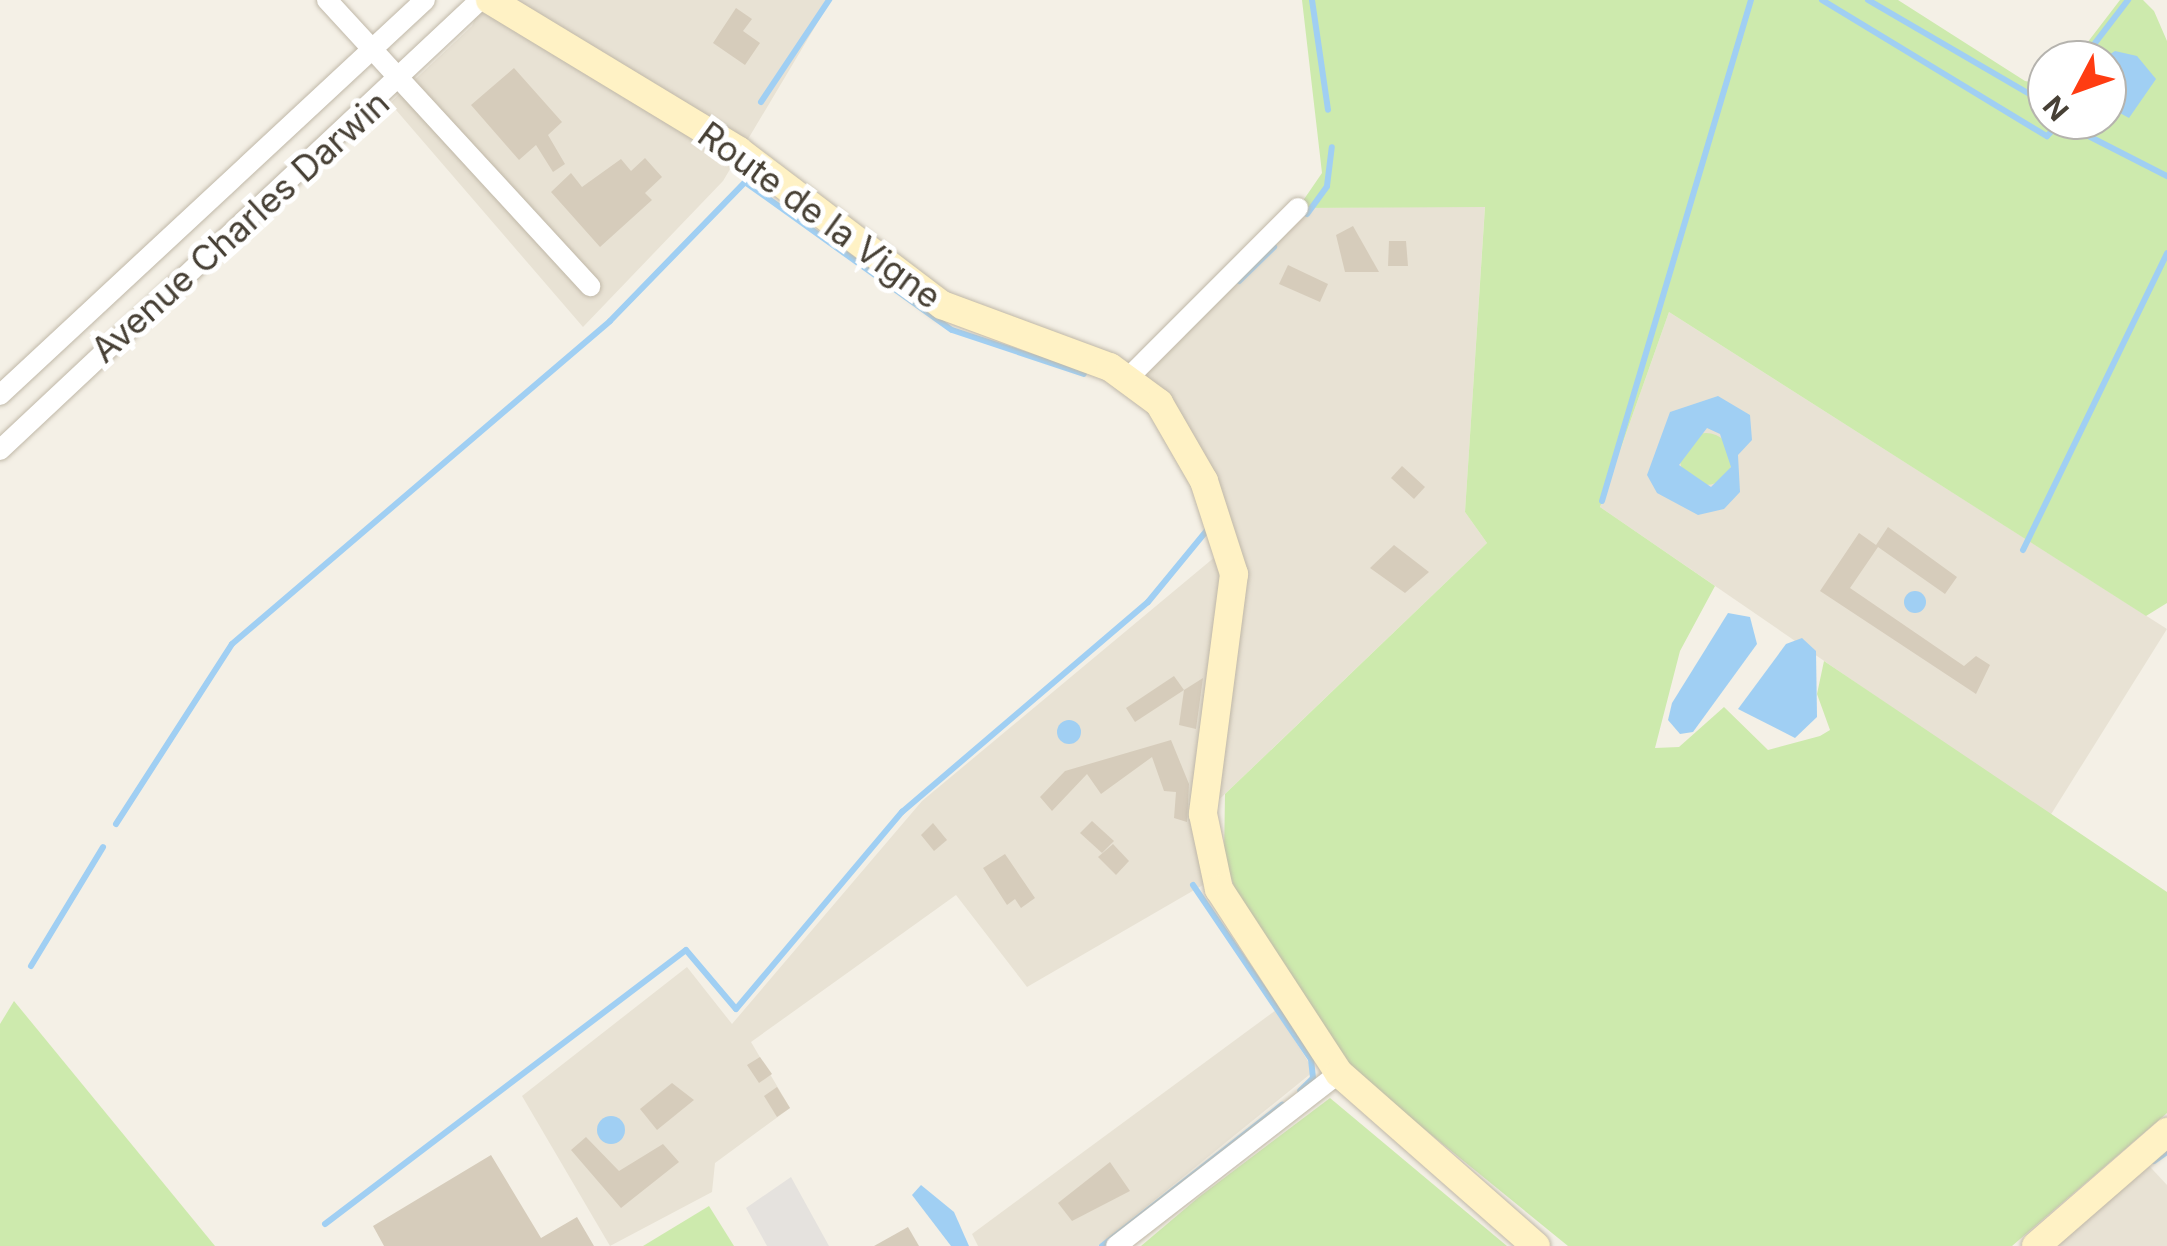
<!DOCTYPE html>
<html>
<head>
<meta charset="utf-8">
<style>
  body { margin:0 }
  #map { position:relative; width:2167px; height:1246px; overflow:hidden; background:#f4f0e6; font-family:Inter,sans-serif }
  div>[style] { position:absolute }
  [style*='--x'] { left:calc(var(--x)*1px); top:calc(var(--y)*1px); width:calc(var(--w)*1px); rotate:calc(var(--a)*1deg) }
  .residential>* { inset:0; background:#e8e2d4 }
  .green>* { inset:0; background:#cdeaad }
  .round { border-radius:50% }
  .parking>* { inset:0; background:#e5e2de }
  .water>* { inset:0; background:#a0cff3 }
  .stream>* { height:6px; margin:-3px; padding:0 3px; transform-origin:3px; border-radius:3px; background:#a0cff3 }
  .building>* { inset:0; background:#d6ccbb }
  .roads { filter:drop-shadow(0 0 2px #c0b8a8) drop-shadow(0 0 2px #c0b8a8) }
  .street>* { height:20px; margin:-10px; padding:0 10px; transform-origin:10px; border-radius:10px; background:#fff }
  .secondary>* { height:28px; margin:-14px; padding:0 14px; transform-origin:14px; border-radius:14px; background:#fff2c5 }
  span { translate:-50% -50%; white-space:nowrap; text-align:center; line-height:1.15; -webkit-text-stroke:10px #fff; paint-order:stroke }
  .street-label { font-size:35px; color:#474035 }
  .north { position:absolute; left:2027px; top:40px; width:100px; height:100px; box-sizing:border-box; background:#fff; border:2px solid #b5b3ae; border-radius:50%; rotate:229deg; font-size:28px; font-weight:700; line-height:40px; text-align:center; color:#474035 }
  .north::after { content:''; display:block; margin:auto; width:35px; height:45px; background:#ff3c12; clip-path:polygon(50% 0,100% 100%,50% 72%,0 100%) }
</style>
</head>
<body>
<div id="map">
  <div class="residential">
    <div style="clip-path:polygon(482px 0,831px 0,723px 181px,583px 327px,390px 103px,472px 26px)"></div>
    <div style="clip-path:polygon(1485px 206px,1465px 512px,1487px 543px,1204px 814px,1215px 878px,1027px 987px,956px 895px,751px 1042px,790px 1108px,715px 1163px,712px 1192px,610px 1246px,522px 1096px,687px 967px,732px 1024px,922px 801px,1228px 546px,1129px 377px,1298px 208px)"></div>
    <div style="clip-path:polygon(1669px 312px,2167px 629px,2050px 816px,1600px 507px)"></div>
    <div style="clip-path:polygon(1276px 1010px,1314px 1071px,1098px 1246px,978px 1246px,972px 1234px)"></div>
    <div style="clip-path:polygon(2139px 1155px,2167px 1185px,2167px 1246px,2036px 1246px)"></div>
  </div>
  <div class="green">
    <div style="clip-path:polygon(1302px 0,1898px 0,2025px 81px,2047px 85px,2047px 120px,2107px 120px,2107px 60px,2074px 60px,2120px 0,2143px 0,2154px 11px,2167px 41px,2167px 603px,2146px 616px,1669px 312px,1600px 507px,1715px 586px,1680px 651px,1655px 748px,1679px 747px,1724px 707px,1768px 750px,1820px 736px,1830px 730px,1817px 694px,1824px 661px,2167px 892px,2167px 1113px,2012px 1246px,1568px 1246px,1353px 1071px,1236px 892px,1224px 857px,1225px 794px,1487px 543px,1465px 512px,1485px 207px,1298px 208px,1322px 173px)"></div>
    <div class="round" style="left:1680px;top:433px;width:52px;height:52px"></div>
    <div style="clip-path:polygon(14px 1001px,215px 1246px,0 1246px,0 1024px)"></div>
    <div style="clip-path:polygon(1330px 1098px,1507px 1246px,1141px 1246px,1199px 1197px)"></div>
    <div style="clip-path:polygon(709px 1206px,734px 1246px,643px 1246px)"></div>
  </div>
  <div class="parking">
    <div style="clip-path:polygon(791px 1177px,829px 1246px,767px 1246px,746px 1208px)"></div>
  </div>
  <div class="water">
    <div style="clip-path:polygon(2115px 51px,2137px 56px,2156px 79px,2129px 118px,2107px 106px,2101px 60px)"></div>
    <div style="clip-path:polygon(evenodd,1718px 396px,1750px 415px,1752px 440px,1738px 455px,1740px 492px,1724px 509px,1698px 515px,1657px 493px,1647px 475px,1670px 412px,1718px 396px,1707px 428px,1720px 434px,1731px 467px,1711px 487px,1679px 465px,1707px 428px)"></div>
    <div class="round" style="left:1904px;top:591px;width:22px;height:22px"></div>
    <div style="clip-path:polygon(1728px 613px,1750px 617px,1757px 644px,1693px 732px,1680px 734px,1668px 720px,1672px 703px)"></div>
    <div style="clip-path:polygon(1802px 638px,1816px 651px,1817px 717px,1795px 738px,1738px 709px,1786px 644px)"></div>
    <div class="round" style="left:1057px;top:720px;width:24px;height:24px"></div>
    <div class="round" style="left:597px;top:1116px;width:28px;height:28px"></div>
    <div style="clip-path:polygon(921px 1185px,954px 1212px,969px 1246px,951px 1246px,912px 1195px)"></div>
  </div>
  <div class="stream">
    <div style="--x:1312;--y:0;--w:111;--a:81.7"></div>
    <div style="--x:1822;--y:0;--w:263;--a:31.2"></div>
    <div style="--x:2047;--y:136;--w:20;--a:-45"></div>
    <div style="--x:1868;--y:0;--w:207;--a:30.2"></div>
    <div style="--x:2082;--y:60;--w:76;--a:-52.5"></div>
    <div style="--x:761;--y:102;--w:123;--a:-56.3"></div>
    <div style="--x:2061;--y:122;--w:119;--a:27"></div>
    <div style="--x:1307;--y:214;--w:34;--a:-54"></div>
    <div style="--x:1327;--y:186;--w:39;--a:-83"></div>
    <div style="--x:1239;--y:281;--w:49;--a:-44.2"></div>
    <div style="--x:1602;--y:501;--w:523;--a:-73.44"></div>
    <div style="--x:2023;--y:550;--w:330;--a:-64.1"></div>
    <div style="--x:116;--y:824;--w:214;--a:-57.2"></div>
    <div style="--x:232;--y:644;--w:497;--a:-40.5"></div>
    <div style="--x:610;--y:321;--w:194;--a:-45.8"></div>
    <div style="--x:745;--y:182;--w:254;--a:35.6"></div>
    <div style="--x:952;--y:330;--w:139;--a:18.4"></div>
    <div style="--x:1193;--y:885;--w:210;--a:55.9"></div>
    <div style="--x:1311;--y:1059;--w:19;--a:84"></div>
    <div style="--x:1313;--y:1078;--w:18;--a:135"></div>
    <div style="--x:31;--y:966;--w:139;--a:-58.8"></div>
    <div style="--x:2154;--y:1161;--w:16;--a:-35"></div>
    <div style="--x:325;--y:1224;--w:453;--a:-37.2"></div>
    <div style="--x:686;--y:950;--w:77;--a:49.7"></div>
    <div style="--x:736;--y:1009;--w:258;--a:-49.9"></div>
    <div style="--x:902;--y:812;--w:323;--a:-40.5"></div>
    <div style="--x:1148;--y:602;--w:94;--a:-50.6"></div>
    <div style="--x:1102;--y:1246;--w:229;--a:-38.1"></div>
  </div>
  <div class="building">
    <div style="clip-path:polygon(736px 8px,752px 19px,743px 31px,760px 43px,745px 65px,713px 43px)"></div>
    <div style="clip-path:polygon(514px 68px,562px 122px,548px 135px,565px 164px,553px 172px,536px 145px,519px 160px,471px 105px)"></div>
    <div style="clip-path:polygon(645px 158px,662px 177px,645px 193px,652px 200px,600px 247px,551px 192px,571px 173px,582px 187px,621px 159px,631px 171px)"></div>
    <div style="clip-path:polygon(1353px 226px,1379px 272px,1345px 272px,1336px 235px)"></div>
    <div style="clip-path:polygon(1389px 241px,1406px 241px,1408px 266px,1388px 266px)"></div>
    <div style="clip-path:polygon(1288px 265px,1328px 284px,1320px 302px,1279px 284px)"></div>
    <div style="clip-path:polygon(1402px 466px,1425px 487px,1414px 499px,1391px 478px)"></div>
    <div style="clip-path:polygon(1888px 527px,1957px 577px,1945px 594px,1878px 547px,1850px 588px,1964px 666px,1976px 656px,1990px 665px,1976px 694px,1820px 591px,1859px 533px,1876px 545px)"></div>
    <div style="clip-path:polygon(1394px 545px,1429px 572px,1405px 593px,1370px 568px)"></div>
    <div style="clip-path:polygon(1174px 676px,1184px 690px,1135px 722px,1126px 708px)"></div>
    <div style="clip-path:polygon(1203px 678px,1196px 729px,1179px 725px,1184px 690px)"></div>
    <div style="clip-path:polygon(1171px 740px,1189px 784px,1187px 822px,1174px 818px,1176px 792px,1164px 791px,1152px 757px,1101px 794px,1087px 774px,1052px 811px,1040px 797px,1065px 771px)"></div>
    <div style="clip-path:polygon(1092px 821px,1114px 841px,1102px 853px,1080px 833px)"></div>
    <div style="clip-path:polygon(933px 823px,947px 840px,934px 851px,921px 835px)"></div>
    <div style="clip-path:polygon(1113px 844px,1129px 861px,1116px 875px,1098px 857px)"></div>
    <div style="clip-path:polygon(1005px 854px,1035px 898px,1021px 908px,1015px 899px,1007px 905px,983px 868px)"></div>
    <div style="clip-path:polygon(760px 1057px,772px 1074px,759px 1083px,747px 1065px)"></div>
    <div style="clip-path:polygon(672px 1083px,694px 1100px,657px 1130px,640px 1109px)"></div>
    <div style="clip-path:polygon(777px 1087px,790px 1108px,777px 1117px,764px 1096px)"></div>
    <div style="clip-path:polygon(586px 1137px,619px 1171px,663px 1144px,679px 1162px,621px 1208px,571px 1150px)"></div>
    <div style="clip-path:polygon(491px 1155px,541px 1238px,577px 1217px,594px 1246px,384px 1246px,373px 1226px)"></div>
    <div style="clip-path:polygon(1110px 1162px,1130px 1191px,1072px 1221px,1058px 1203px)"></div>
    <div style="clip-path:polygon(908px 1227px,919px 1246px,874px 1246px)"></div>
  </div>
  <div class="roads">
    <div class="street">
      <div style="--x:327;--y:0;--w:389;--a:47.4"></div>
      <div style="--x:1129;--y:377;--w:239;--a:-45"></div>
      <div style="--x:0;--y:395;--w:580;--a:-42.9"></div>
      <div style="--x:0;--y:450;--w:658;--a:-43.15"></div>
      <div style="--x:1116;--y:1246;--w:282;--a:-37.8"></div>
    </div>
    <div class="secondary">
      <div style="--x:490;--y:0;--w:291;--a:31.2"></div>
      <div style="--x:739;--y:151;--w:255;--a:37.2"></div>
      <div style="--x:942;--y:305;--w:179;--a:20.3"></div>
      <div style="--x:1110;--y:367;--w:61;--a:36.3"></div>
      <div style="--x:1159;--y:403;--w:90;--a:60"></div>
      <div style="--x:1204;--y:481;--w:98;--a:72.1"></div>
      <div style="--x:1234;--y:574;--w:242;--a:97.4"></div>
      <div style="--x:1203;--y:814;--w:77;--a:78"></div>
      <div style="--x:1219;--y:889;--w:220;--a:56.9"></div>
      <div style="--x:1339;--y:1073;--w:262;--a:41.3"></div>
      <div style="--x:2036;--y:1246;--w:174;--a:-41"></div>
    </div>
  </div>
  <div class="street-label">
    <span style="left:820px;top:215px;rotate:36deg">Route de la Vigne</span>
    <span style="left:240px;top:226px;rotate:-42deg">Avenue Charles Darwin</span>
  </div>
  <div class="north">N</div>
</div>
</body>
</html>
